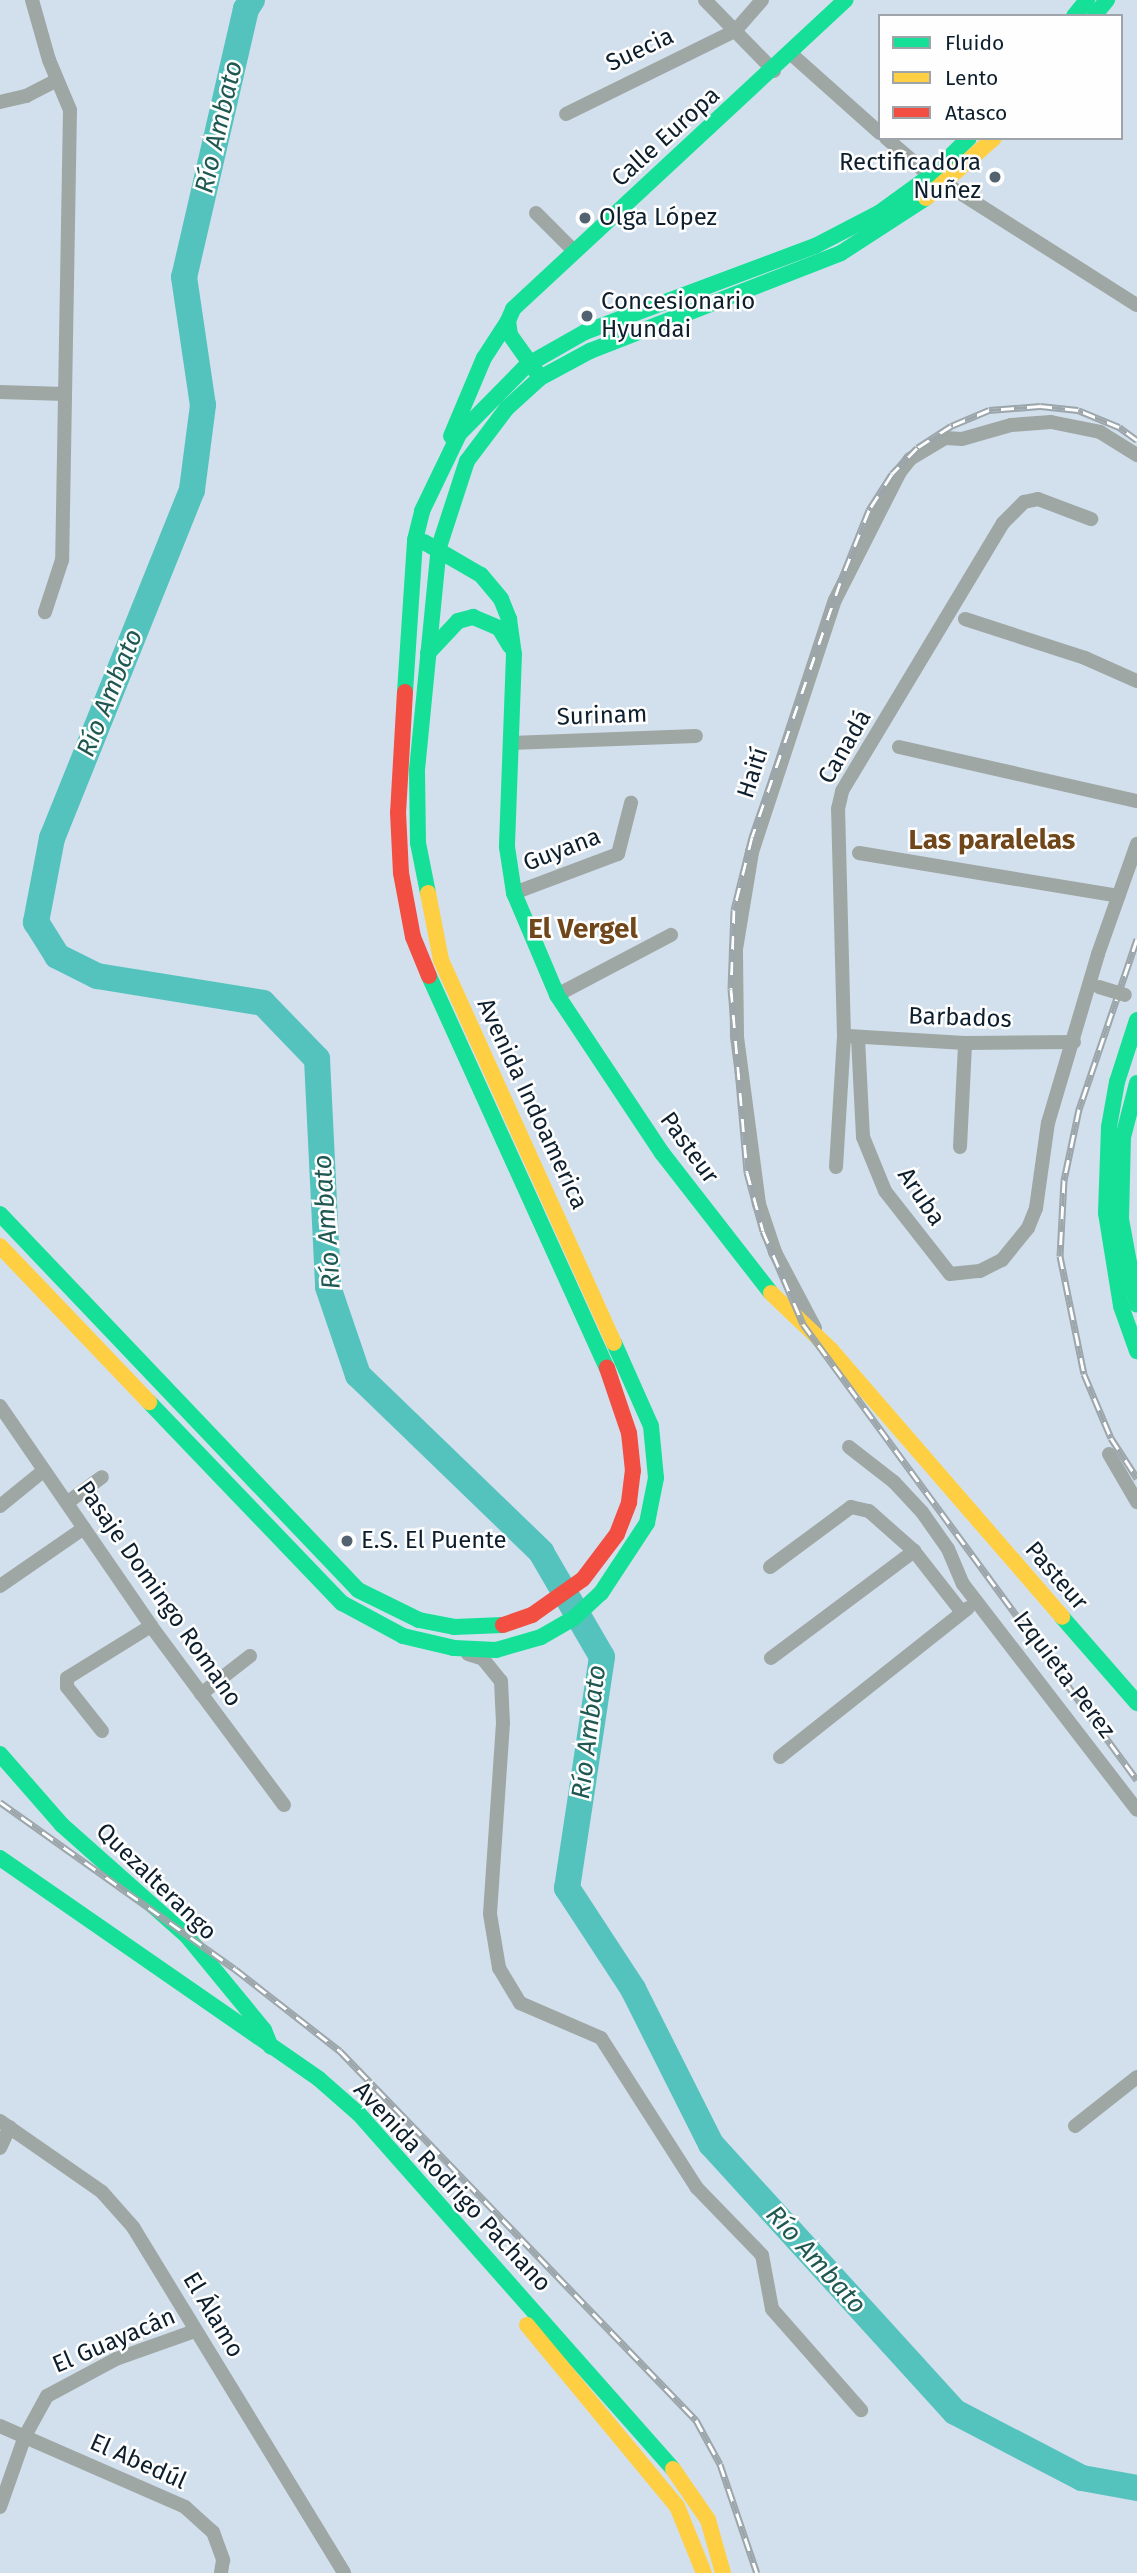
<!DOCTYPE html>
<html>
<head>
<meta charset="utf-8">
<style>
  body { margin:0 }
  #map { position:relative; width:1137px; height:2573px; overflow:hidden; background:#d2e0ed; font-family:"Fira Sans",sans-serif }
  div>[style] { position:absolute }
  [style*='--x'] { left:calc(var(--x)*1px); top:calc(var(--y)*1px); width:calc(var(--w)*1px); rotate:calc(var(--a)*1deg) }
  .river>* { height:26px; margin:-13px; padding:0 13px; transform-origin:13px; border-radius:13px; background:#55c3bd }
  .street>* { height:14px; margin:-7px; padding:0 7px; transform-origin:7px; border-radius:7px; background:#9fa7a4 }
  .fast>* { height:16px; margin:-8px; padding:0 8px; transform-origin:8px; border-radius:8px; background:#16e098 }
  .slow>* { height:16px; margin:-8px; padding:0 8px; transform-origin:8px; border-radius:8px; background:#ffcf43 }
  .jam>* { height:16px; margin:-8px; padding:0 8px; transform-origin:8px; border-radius:8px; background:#f24e42 }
  .rail>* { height:7px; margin-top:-3.5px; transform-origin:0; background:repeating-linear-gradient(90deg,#fefefe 0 13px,#9ca6aa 0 26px); box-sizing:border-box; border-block:2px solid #9ca6aa }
  .street-bridge>* { height:14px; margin:-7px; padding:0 7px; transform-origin:7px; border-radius:7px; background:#9fa7a4 }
  .dots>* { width:19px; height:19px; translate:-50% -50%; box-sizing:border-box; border:4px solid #fefefe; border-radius:50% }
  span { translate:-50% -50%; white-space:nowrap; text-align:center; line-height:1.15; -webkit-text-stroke:5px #fefefe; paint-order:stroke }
  .street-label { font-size:24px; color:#0d1e2d }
  .poi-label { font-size:24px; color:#0d1e2d }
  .right { translate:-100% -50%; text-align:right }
  .left { translate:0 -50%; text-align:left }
  .water-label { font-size:26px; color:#1f5751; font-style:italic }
  .quarter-label { font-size:28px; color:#6f471b; font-weight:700 }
  .legend { position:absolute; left:878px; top:14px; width:245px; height:126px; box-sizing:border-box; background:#fefefe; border:2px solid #9ea4aa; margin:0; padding:9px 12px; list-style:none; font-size:21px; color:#0d1e2d }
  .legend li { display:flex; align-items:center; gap:14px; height:35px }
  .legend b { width:35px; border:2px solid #9ea4aa }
</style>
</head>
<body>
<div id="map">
  <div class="river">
    <div style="--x:252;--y:0;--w:11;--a:124"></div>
    <div style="--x:246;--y:9;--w:275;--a:103"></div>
    <div style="--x:184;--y:277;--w:129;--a:81.6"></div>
    <div style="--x:203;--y:405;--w:86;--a:97.4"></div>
    <div style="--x:192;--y:490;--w:375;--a:111.9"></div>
    <div style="--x:52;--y:838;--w:86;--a:100.8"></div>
    <div style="--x:36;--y:922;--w:40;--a:58"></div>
    <div style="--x:57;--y:956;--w:45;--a:26.6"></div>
    <div style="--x:97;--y:976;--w:168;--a:9.2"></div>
    <div style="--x:263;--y:1003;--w:78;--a:46"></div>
    <div style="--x:317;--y:1059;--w:228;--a:87.2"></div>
    <div style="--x:328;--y:1287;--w:93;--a:71.2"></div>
    <div style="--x:358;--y:1375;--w:255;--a:44"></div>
    <div style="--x:541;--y:1552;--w:121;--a:59.8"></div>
    <div style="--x:602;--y:1657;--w:234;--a:98.6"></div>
    <div style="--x:567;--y:1888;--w:121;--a:56.8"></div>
    <div style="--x:633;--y:1989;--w:174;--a:63.3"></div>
    <div style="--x:711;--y:2144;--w:362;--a:47.7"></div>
    <div style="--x:955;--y:2412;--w:143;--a:27.5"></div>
    <div style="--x:1082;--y:2478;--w:56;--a:10.3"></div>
  </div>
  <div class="street">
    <div style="--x:32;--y:0;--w:62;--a:74.2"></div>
    <div style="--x:49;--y:60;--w:54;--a:67.2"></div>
    <div style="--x:70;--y:110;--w:450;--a:91"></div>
    <div style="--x:62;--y:560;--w:55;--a:108.1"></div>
    <div style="--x:705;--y:0;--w:99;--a:45.8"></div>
    <div style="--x:789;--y:52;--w:122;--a:41.7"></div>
    <div style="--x:0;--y:102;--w:27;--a:-13"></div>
    <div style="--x:26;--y:96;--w:35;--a:-27"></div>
    <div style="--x:566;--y:114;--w:188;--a:-26.2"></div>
    <div style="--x:735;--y:31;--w:41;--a:-48.9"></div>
    <div style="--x:886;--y:138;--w:58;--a:40.8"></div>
    <div style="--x:946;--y:184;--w:226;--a:32.4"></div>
    <div style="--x:536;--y:213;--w:54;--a:45"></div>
    <div style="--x:0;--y:392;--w:65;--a:1.8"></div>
    <div style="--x:965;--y:619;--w:126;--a:18"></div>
    <div style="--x:1085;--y:658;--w:57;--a:23.9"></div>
    <div style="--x:511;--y:743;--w:185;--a:-2.2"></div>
    <div style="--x:899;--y:747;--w:244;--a:12.8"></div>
    <div style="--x:859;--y:853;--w:263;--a:9.4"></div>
    <div style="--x:514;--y:893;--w:111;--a:-20.6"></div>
    <div style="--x:618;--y:854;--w:53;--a:-75.7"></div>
    <div style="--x:557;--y:995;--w:129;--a:-27.8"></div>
    <div style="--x:848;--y:1036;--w:117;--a:3.4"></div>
    <div style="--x:965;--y:1043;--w:109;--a:-0.5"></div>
    <div style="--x:858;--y:1038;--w:99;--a:87.1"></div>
    <div style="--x:863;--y:1137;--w:58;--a:67.8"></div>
    <div style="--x:885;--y:1191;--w:105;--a:51.9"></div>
    <div style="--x:950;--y:1274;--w:30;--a:-6"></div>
    <div style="--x:980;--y:1271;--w:25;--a:-27"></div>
    <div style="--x:1002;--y:1260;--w:41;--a:-50.9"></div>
    <div style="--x:1028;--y:1228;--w:22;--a:-68"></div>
    <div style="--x:1036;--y:1208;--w:86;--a:-82"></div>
    <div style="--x:1048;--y:1123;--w:176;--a:-73.5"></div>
    <div style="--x:1098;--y:954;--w:117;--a:-70.5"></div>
    <div style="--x:960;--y:1147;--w:104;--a:-87.2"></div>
    <div style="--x:836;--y:1167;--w:131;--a:-86.5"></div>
    <div style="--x:844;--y:1036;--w:227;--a:-91.5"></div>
    <div style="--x:838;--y:809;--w:18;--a:-77"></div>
    <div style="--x:842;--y:791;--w:313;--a:-59"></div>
    <div style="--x:1003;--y:523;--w:30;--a:-45"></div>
    <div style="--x:1024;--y:502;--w:14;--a:-12"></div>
    <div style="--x:1038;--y:499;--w:57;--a:20.7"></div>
    <div style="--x:815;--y:1328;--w:86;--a:-117.8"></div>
    <div style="--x:775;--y:1252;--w:51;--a:-108.4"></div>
    <div style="--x:759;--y:1204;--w:169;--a:-97.5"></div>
    <div style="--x:737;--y:1036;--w:87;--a:-90.7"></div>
    <div style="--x:736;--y:949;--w:98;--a:-80.6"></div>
    <div style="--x:752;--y:852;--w:265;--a:-71.8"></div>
    <div style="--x:835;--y:600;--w:144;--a:-63.1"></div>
    <div style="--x:900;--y:472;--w:16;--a:-52"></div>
    <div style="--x:910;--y:459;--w:41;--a:-31"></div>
    <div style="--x:945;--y:438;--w:17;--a:3"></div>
    <div style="--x:962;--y:439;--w:51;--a:-15.9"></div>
    <div style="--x:1011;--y:425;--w:40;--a:-4.3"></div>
    <div style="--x:1051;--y:422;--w:50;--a:11.5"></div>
    <div style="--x:1100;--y:432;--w:44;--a:31.9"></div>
    <div style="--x:0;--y:1406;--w:267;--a:55.5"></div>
    <div style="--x:151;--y:1626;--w:223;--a:53.4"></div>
    <div style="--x:849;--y:1447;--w:57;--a:37.9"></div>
    <div style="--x:894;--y:1482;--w:41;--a:47"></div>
    <div style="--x:922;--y:1512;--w:45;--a:54.9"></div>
    <div style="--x:948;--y:1549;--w:38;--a:67"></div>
    <div style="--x:963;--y:1584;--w:285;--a:52.4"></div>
    <div style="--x:1109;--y:1454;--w:56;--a:59.7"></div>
    <div style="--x:68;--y:1502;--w:42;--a:-36.3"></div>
    <div style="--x:0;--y:1506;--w:55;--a:-39.1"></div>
    <div style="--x:770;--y:1567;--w:101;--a:-36.5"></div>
    <div style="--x:851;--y:1507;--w:18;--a:13"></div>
    <div style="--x:869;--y:1511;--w:60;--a:41.6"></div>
    <div style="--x:0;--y:1586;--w:102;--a:-34.6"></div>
    <div style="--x:468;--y:1654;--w:16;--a:18"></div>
    <div style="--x:483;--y:1659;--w:28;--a:51"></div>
    <div style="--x:501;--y:1681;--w:42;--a:87.3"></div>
    <div style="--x:503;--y:1723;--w:191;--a:93.9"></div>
    <div style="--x:490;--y:1914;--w:55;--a:80.5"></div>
    <div style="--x:499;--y:1968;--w:41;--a:59"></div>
    <div style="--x:520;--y:2003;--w:88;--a:23.4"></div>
    <div style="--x:601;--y:2038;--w:178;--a:57.4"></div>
    <div style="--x:697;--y:2188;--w:93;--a:45.9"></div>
    <div style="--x:762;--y:2255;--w:55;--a:79.5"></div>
    <div style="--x:772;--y:2309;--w:135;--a:48.6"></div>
    <div style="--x:771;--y:1658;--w:179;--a:-36.8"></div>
    <div style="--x:914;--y:1551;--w:76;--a:51.9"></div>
    <div style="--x:201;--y:1694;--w:62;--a:-37.8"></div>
    <div style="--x:102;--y:1731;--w:56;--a:-128.5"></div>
    <div style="--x:67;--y:1687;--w:9;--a:-90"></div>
    <div style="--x:67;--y:1678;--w:99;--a:-31.8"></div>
    <div style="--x:780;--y:1757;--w:240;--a:-38.4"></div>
    <div style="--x:0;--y:2121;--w:124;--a:34.8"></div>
    <div style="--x:102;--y:2192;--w:47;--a:48.5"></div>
    <div style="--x:133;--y:2227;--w:405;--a:58.6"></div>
    <div style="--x:1075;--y:2126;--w:79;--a:-38.3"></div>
    <div style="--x:0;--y:2148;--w:23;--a:-65"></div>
    <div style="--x:0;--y:2426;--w:202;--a:23.6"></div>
    <div style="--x:185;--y:2507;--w:38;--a:42"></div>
    <div style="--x:213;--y:2532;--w:30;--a:70"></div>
    <div style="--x:223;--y:2560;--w:13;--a:99"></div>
    <div style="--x:0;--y:2507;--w:75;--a:-70.6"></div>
    <div style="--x:25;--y:2436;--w:46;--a:-61.2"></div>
    <div style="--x:47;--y:2396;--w:78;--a:-28.2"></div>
    <div style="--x:116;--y:2359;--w:84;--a:-19.5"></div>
  </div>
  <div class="fast">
    <div style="--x:1074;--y:16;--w:21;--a:-51"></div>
    <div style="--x:1094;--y:16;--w:21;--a:-51"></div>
    <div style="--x:540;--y:377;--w:52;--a:-125.5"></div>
    <div style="--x:510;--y:335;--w:14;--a:-98"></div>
    <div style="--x:508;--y:321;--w:13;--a:-67"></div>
    <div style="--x:513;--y:309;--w:454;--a:-42.9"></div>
    <div style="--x:451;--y:436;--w:85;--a:-67.1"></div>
    <div style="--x:484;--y:358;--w:44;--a:-57"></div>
    <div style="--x:424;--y:542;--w:66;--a:30.1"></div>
    <div style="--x:481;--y:575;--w:31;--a:50"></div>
    <div style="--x:501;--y:599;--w:22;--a:68"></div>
    <div style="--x:509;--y:619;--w:35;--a:82"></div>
    <div style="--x:514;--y:654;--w:193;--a:92.1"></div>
    <div style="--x:507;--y:847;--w:47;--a:81.3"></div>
    <div style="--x:514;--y:893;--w:111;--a:67.1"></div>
    <div style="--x:557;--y:995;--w:190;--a:56.4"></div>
    <div style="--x:662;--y:1153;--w:177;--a:52.1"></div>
    <div style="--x:428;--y:653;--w:44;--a:-46.8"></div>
    <div style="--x:458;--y:621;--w:16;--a:-15"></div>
    <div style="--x:473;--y:617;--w:28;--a:23"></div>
    <div style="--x:499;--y:628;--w:21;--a:59"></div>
    <div style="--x:405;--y:692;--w:152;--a:-86.2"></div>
    <div style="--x:415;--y:540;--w:30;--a:-76"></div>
    <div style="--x:422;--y:511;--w:85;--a:-64.3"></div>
    <div style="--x:459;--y:434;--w:97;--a:-45.4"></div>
    <div style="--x:527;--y:365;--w:67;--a:-29.6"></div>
    <div style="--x:585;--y:332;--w:246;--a:-20.5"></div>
    <div style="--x:815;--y:246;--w:72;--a:-27.3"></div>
    <div style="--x:879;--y:213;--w:63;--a:-36"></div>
    <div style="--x:930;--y:176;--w:54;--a:-44.3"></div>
    <div style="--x:428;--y:893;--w:51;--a:-101.3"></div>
    <div style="--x:418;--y:843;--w:73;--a:-90.8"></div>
    <div style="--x:417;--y:770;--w:224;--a:-84.4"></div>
    <div style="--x:439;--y:547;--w:90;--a:-72"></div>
    <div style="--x:467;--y:461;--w:66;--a:-53"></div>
    <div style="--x:507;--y:408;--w:45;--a:-42.3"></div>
    <div style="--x:540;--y:378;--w:57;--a:-28.4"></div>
    <div style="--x:590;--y:351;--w:269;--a:-21.3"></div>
    <div style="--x:841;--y:253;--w:101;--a:-32.9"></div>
    <div style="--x:429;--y:976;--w:431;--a:65.6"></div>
    <div style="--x:1137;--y:1020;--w:65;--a:107.9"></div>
    <div style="--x:1117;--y:1082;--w:46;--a:100.1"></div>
    <div style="--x:1109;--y:1127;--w:86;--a:92"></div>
    <div style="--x:1106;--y:1213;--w:94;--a:80.8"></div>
    <div style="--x:1121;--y:1306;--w:48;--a:70.4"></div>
    <div style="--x:1137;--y:1083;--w:56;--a:104.5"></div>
    <div style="--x:1123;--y:1137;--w:82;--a:91.4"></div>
    <div style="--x:1121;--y:1219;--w:87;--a:79.5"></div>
    <div style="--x:0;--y:1214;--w:519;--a:46.4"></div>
    <div style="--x:358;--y:1590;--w:68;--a:26.2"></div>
    <div style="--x:419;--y:1620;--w:36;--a:11"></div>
    <div style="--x:454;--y:1627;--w:49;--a:-2.3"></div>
    <div style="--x:149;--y:1402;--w:279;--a:46.2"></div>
    <div style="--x:342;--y:1603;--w:69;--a:28.4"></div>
    <div style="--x:403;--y:1636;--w:52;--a:13.2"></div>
    <div style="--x:454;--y:1648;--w:42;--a:2.7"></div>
    <div style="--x:496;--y:1650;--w:47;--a:-16.1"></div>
    <div style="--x:541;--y:1637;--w:39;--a:-30"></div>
    <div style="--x:575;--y:1617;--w:35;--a:-43"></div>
    <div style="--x:601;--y:1593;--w:84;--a:-56.7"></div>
    <div style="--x:647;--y:1523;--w:46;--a:-78.7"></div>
    <div style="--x:656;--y:1478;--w:52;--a:-95.5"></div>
    <div style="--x:651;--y:1426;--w:91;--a:-114"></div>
    <div style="--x:1062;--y:1617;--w:114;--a:48.9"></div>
    <div style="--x:0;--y:1754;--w:94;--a:48.9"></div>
    <div style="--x:62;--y:1825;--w:166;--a:41.6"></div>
    <div style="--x:186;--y:1935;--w:123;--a:50.6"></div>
    <div style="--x:264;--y:2030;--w:18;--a:68"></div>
    <div style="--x:0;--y:1858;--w:388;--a:34.7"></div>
    <div style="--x:319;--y:2079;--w:53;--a:41.2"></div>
    <div style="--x:359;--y:2114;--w:474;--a:48.5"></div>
  </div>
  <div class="slow">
    <div style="--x:926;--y:198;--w:91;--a:-41.4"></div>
    <div style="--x:428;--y:893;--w:68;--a:79"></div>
    <div style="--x:441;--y:960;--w:420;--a:65.7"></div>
    <div style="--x:0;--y:1246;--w:216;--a:46.3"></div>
    <div style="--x:771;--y:1293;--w:83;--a:43.5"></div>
    <div style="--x:831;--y:1350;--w:353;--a:49.1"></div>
    <div style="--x:527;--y:2325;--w:235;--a:50.4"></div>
    <div style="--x:677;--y:2506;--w:72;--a:68.1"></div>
    <div style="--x:673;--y:2469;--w:62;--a:55.5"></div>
    <div style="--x:708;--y:2520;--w:55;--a:74.2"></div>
  </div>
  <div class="jam">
    <div style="--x:405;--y:692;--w:120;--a:93.3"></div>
    <div style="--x:398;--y:812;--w:61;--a:87.2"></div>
    <div style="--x:401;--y:873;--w:65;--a:79.4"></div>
    <div style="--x:413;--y:937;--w:42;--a:67.7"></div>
    <div style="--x:503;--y:1625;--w:31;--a:-19"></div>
    <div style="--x:532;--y:1615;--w:62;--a:-35.2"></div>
    <div style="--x:583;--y:1579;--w:56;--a:-52.9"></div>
    <div style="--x:617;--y:1534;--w:34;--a:-69"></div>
    <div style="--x:629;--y:1502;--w:31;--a:-83"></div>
    <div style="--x:633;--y:1471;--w:38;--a:-96"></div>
    <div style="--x:629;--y:1433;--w:69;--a:-108.7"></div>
  </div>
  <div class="rail">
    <div style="--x:1137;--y:440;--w:22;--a:-144"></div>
    <div style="--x:1119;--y:427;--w:44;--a:-157.5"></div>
    <div style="--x:1078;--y:410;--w:38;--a:-174"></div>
    <div style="--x:1040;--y:406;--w:51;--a:175.5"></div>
    <div style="--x:989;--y:410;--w:41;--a:157.2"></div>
    <div style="--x:951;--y:426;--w:40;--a:147.1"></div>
    <div style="--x:917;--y:448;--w:36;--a:134"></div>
    <div style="--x:892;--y:474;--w:43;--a:122.6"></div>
    <div style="--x:869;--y:510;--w:79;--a:111.7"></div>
    <div style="--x:840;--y:583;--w:269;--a:109.1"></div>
    <div style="--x:752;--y:837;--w:75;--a:103.9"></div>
    <div style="--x:734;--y:910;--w:79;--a:92.2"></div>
    <div style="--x:731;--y:989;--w:184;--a:85"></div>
    <div style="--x:747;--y:1172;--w:61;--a:74.8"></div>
    <div style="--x:763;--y:1231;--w:101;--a:66.7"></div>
    <div style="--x:803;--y:1324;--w:565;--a:53.78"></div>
    <div style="--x:1137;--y:939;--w:180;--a:108.8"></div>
    <div style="--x:1079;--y:1109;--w:73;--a:101.9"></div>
    <div style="--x:1064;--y:1180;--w:76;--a:93"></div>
    <div style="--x:1060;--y:1256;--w:120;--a:78.5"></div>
    <div style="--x:1084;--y:1374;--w:69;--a:67.1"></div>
    <div style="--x:1111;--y:1438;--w:48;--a:57"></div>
    <div style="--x:0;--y:1802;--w:288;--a:35.4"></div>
    <div style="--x:235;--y:1969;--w:133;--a:38"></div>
    <div style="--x:340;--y:2051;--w:513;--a:46.03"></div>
    <div style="--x:696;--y:2420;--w:50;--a:61.4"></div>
    <div style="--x:720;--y:2464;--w:115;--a:71.3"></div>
  </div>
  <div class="street-bridge">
    <div style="--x:1099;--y:987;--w:27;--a:17"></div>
  </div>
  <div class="dots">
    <div style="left:995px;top:177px;background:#526270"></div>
    <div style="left:585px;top:218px;background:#526270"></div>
    <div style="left:587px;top:316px;background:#526270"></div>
    <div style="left:347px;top:1541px;background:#526270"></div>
  </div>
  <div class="street-label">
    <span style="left:640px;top:50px;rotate:-25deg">Suecia</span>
    <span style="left:666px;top:137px;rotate:-42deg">Calle Europa</span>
    <span style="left:602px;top:716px;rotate:-2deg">Surinam</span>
    <span style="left:845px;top:747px;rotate:-60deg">Canadá</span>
    <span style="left:753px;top:773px;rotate:-72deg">Haití</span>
    <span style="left:562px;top:850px;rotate:-21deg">Guyana</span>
    <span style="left:960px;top:1018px;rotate:2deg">Barbados</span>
    <span style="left:532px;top:1104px;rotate:65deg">Avenida Indoamerica</span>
    <span style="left:689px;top:1148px;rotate:54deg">Pasteur</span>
    <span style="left:921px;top:1197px;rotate:56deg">Aruba</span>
    <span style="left:1056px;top:1576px;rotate:49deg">Pasteur</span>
    <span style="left:159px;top:1594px;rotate:55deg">Pasaje Domingo Romano</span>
    <span style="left:1064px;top:1675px;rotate:53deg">Izquieta Perez</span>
    <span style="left:156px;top:1882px;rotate:44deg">Quezalterango</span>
    <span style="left:452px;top:2187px;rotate:47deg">Avenida Rodrigo Pachano</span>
    <span style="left:213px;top:2315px;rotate:59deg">El Álamo</span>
    <span style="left:114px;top:2341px;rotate:-23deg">El Guayacán</span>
    <span style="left:138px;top:2462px;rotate:24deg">El Abedúl</span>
  </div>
  <div class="poi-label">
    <span class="right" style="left:981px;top:177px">Rectificadora<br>Nuñez</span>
    <span class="left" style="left:599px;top:218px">Olga López</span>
    <span class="left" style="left:601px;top:316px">Concesionario<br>Hyundai</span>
    <span class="left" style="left:361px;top:1541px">E.S. El Puente</span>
  </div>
  <div class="water-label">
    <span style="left:219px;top:127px;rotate:-77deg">Río Ambato</span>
    <span style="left:110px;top:693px;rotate:-68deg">Río Ambato</span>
    <span style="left:327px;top:1222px;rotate:-94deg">Río Ambato</span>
    <span style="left:589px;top:1732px;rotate:-83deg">Río Ambato</span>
    <span style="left:816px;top:2260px;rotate:48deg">Río Ambato</span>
  </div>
  <div class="quarter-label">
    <span style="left:992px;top:840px">Las paralelas</span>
    <span style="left:583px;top:929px">El Vergel</span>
  </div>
  <ul class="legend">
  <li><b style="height:9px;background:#16e098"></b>Fluido</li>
  <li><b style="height:9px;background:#ffcf43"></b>Lento</li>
  <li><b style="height:9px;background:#f24e42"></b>Atasco</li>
  </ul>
</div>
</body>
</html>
